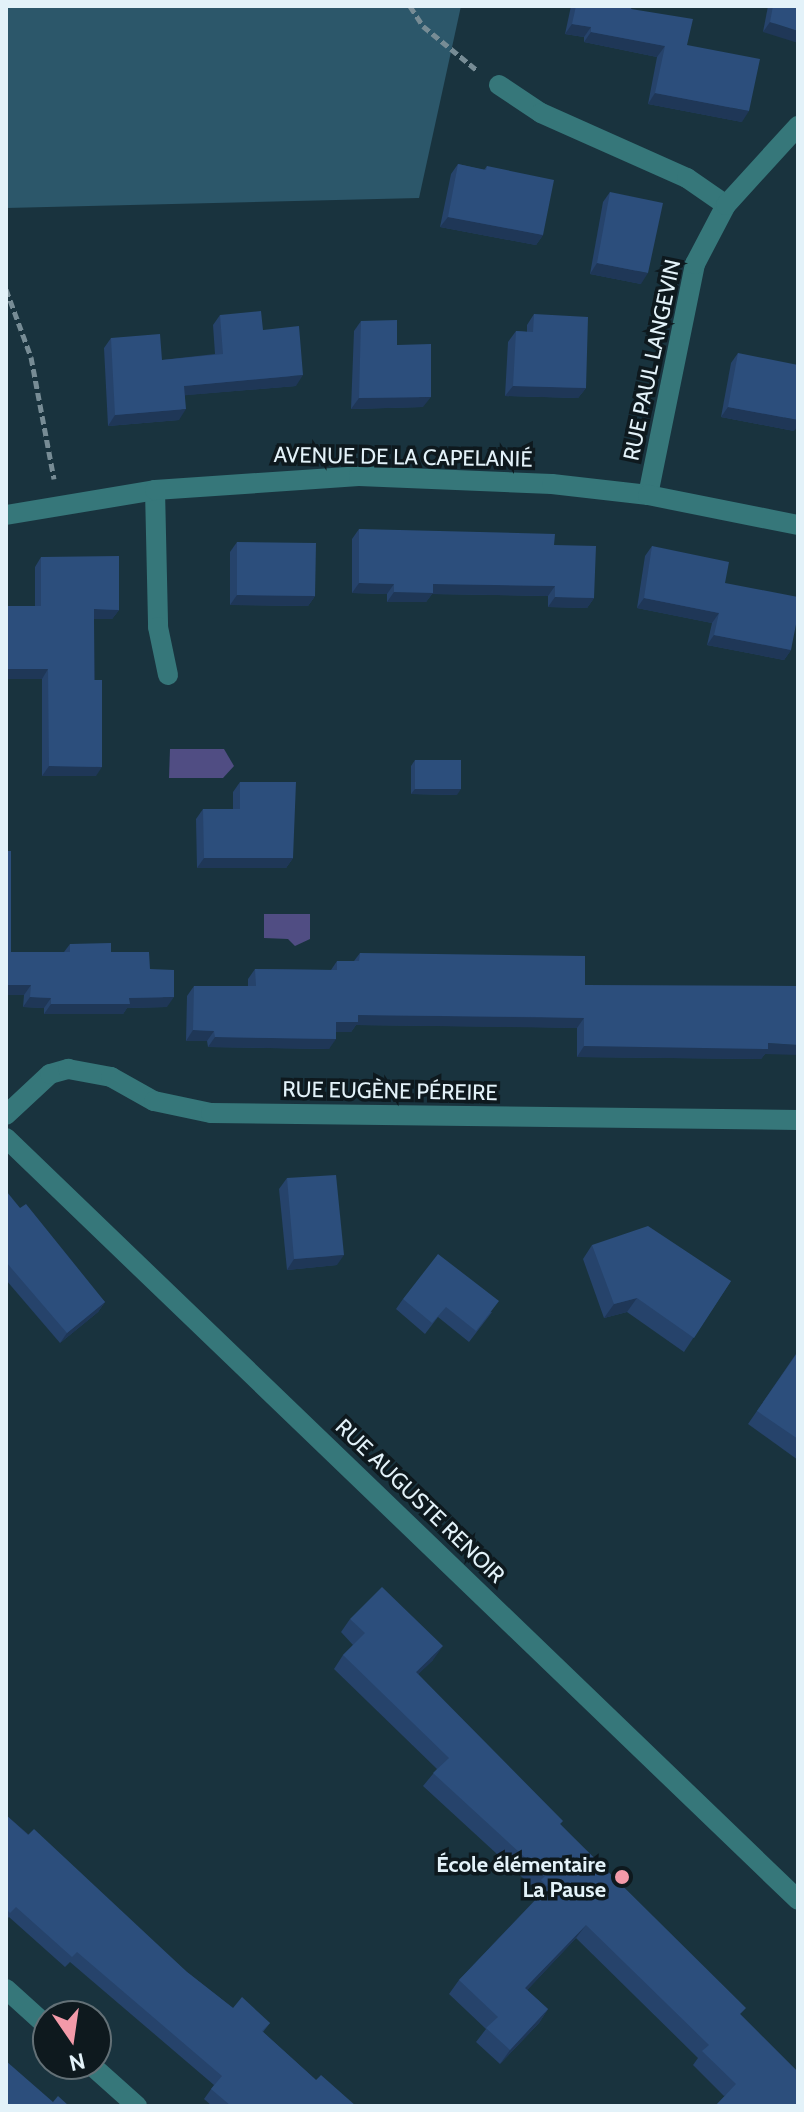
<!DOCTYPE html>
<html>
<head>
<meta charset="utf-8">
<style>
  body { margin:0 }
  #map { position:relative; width:804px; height:2112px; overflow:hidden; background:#19333e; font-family:Cabin,sans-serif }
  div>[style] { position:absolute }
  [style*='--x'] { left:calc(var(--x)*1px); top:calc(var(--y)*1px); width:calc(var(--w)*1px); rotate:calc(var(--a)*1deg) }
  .green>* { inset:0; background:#2c576a }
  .water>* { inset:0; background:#504d83 }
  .path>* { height:5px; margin-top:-2.5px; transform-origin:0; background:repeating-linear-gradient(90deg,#778c95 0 8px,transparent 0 12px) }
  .minor>* { height:20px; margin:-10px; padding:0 10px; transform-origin:10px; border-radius:10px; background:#36777a }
  .wall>* { inset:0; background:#26436b }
  .shaded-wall>* { inset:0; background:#1f3757 }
  .building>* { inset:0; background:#2c4e7c }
  .dots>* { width:22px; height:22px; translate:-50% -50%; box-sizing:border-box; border:4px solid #0e191e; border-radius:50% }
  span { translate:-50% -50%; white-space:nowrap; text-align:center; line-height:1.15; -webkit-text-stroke:7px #0e191e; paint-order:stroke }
  .street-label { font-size:22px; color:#e3f2f9 }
  .poi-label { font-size:22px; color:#e3f2f9; font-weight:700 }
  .right { translate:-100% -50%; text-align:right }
  .frame { position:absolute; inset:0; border:8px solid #e3f2f9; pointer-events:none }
  .north { position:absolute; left:32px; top:2000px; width:80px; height:80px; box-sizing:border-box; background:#0e191e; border:2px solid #637076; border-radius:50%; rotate:167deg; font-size:22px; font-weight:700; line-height:32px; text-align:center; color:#e3f2f9 }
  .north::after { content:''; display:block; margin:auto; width:28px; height:36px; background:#f39aa9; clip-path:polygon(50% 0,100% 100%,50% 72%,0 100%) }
</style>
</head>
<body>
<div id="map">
  <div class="green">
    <div style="clip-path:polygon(6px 6px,461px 6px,419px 198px,6px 208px)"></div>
  </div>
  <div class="water">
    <div style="clip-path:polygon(170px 749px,224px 749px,234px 766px,223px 778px,169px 778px)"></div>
    <div style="clip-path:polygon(264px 914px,310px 914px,310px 939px,295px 946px,288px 939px,264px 938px)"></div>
  </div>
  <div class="path">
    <div style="--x:410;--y:6;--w:24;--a:57"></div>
    <div style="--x:423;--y:26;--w:71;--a:39.3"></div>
    <div style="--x:6;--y:289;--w:72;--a:69.8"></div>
    <div style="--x:31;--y:357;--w:124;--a:79.3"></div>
  </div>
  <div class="minor">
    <div style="--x:499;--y:85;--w:50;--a:33.7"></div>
    <div style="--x:541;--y:113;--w:160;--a:24"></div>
    <div style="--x:687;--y:178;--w:47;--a:34.7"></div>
    <div style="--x:155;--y:490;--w:137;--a:88.7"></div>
    <div style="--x:158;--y:627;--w:49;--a:78.2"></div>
    <div style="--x:648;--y:495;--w:236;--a:-78.5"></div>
    <div style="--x:695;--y:264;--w:67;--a:-62.3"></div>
    <div style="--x:726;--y:205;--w:107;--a:-47.7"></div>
    <div style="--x:6;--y:515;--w:151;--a:-9.5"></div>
    <div style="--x:155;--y:490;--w:204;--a:-3.9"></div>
    <div style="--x:359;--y:476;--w:193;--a:2.4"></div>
    <div style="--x:552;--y:484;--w:97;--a:6.5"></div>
    <div style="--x:648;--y:495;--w:153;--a:11.3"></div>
    <div style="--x:6;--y:1115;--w:60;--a:-43"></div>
    <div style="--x:50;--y:1074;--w:19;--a:-16"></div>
    <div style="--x:68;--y:1069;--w:44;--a:10.5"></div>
    <div style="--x:111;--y:1077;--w:49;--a:29.2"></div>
    <div style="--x:154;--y:1101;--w:58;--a:11.9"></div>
    <div style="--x:211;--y:1113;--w:587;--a:0.68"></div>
    <div style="--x:6;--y:1138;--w:1099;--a:43.89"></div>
    <div style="--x:6;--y:1989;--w:57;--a:42.1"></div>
    <div style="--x:90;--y:2064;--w:63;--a:41.8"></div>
  </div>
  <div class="wall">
    <div style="clip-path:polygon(569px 6px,632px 6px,631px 9px,687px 45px,742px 122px,648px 104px,657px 57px,584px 42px,584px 37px,565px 34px,571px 6px)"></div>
    <div style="clip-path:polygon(768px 6px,798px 6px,763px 32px)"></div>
    <div style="clip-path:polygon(458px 164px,484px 170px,487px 166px,543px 235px,536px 245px,440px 227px,451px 174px)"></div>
    <div style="clip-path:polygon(610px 192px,641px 284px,590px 274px,603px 202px)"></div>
    <div style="clip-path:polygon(534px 314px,586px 388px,578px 398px,505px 396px,508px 342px,516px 331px,527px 332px,527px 325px)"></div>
    <div style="clip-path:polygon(220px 315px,263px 330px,296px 386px,185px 395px,179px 420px,108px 426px,104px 348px,111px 338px,162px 360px,215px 354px,213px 325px)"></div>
    <div style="clip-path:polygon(361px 321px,397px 345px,423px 407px,351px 409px,354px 331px)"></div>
    <div style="clip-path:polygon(738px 353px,794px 431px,721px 417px,731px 363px)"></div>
    <div style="clip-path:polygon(359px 529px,554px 545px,594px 598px,587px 608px,548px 607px,548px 596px,432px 594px,426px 602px,387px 602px,387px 594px,352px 593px,352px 539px)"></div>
    <div style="clip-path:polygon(237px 542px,315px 596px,308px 606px,230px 605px,230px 552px)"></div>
    <div style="clip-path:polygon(652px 546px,725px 583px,791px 650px,784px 660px,707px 645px,712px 623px,637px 608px,645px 556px)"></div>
    <div style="clip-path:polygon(41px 557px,119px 610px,112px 619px,94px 619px,96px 776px,42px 776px,42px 679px,6px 679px,6px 606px,35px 606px,35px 567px)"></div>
    <div style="clip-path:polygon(415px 760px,457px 795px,411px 794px,411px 766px)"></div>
    <div style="clip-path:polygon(240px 782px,293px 858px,286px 868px,197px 868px,196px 819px,203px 809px,233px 809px,233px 792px)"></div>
    <div style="clip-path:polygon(6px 851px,11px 952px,64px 952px,70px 944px,111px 952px,150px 969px,167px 1007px,127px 1008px,123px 1014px,44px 1014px,44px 1008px,23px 1007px,24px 995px,6px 995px)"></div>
    <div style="clip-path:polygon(360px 953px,585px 985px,765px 1054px,761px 1059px,577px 1057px,577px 1028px,532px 1027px,356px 1025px,351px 1032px,336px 1032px,329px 1049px,208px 1047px,207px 1041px,186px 1041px,187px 996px,194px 986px,248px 986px,248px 979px,255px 969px,331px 970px,337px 961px,354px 961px)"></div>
    <div style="clip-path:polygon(287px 1178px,337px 1265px,287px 1270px,279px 1189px)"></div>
    <div style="clip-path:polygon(6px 1193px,105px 1302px,98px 1312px,60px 1343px,6px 1280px)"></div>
    <div style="clip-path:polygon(592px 1245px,731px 1281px,684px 1352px,627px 1312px,604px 1318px,583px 1259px)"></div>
    <div style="clip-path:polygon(403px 1299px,492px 1312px,469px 1342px,438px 1317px,425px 1334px,396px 1309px)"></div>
    <div style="clip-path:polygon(798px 1351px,798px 1460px,748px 1424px)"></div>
    <div style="clip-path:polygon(350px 1619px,433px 1660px,418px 1674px,741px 2015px,798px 2072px,724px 2096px,693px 2065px,698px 2058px,576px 1938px,527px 1990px,548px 2009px,539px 2023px,500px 2064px,476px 2042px,486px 2029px,449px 1994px,459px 1980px,536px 1899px,531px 1894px,535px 1889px,423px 1786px,437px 1769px,334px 1669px,343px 1655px,353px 1645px,341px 1632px)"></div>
    <div style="clip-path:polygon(6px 1815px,187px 1972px,233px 2008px,270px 2023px,263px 2032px,316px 2080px,356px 2106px,212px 2106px,204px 2099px,214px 2085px,70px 1962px,65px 1967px,9px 1917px,6px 1920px)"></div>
  </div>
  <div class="shaded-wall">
    <div style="clip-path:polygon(770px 22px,798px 31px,798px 43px,763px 32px)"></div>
    <div style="clip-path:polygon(572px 24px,591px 27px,584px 37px,565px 34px)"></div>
    <div style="clip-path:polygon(591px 32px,665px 46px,657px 57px,584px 42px)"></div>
    <div style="clip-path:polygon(655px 93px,749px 111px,742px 122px,648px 104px)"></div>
    <div style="clip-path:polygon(448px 217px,543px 235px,536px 245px,440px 227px)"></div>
    <div style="clip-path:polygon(597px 263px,648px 273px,641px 284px,590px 274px)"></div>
    <div style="clip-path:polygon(303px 375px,296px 386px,177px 396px,184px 386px)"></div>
    <div style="clip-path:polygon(513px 386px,586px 388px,578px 398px,505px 396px)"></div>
    <div style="clip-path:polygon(431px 397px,423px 407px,351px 409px,359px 398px)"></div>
    <div style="clip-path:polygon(728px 407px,798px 420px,798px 426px,794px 431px,721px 417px)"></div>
    <div style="clip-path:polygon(186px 409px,179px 420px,108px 426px,115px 415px)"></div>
    <div style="clip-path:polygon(359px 583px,394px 584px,387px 594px,352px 593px)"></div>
    <div style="clip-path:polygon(433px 584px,555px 586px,548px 596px,432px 594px,426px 602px,387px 602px,394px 592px)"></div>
    <div style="clip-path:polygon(237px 595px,315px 596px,308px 606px,230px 605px)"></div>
    <div style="clip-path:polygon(555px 597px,594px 598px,587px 608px,548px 607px)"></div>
    <div style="clip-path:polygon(644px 598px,719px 613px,712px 623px,637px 608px)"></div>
    <div style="clip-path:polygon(94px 609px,119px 610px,112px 619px,87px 619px)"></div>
    <div style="clip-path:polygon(714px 635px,791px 650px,784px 660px,707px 645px)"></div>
    <div style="clip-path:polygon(6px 669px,48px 669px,42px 679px,6px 679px)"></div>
    <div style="clip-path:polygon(49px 766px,102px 767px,96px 776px,42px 776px)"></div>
    <div style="clip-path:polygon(415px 789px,461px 789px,457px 795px,411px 794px)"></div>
    <div style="clip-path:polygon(204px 858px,293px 858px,286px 868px,197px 868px)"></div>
    <div style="clip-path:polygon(6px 985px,31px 985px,24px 995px,6px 995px)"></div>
    <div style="clip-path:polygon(30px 997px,51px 998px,44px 1008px,23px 1007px)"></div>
    <div style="clip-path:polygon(174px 997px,167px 1007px,127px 1008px,123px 1014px,44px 1014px,51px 1004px,129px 998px)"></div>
    <div style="clip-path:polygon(358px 1015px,584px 1018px,577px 1028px,356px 1025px,351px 1032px,329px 1032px,336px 1022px)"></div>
    <div style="clip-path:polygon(193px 1030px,214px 1031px,207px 1041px,186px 1041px)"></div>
    <div style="clip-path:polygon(215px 1037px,336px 1039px,329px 1049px,208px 1047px)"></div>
    <div style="clip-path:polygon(768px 1043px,798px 1045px,798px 1055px,765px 1054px,761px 1059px,577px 1057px,584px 1046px)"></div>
    <div style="clip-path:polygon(344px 1255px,337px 1265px,287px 1270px,294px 1259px)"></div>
    <div style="clip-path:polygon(637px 1298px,627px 1312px,604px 1318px,614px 1304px)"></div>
    <div style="clip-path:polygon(105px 1302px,98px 1312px,60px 1343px,67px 1333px)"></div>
    <div style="clip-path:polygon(443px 1646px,433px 1660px,406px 1686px,416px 1672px)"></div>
    <div style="clip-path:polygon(586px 1925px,576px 1938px,516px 2002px,525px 1988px)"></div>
    <div style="clip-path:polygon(548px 2009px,539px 2023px,500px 2064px,510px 2050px)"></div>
  </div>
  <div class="building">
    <div style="clip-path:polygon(576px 6px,632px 6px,631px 9px,693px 19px,687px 45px,760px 59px,749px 111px,655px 93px,665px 46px,591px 32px,591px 27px,572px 24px)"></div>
    <div style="clip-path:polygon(773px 6px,798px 6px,798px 31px,770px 22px)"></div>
    <div style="clip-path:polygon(458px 164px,486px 170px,487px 166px,554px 180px,543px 235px,448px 217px)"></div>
    <div style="clip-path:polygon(610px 192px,663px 203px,648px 273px,597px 263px)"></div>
    <div style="clip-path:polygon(261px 311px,263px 330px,299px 326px,303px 375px,184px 386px,186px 409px,115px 415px,111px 338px,160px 334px,162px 360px,223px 354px,220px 315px)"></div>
    <div style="clip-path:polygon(534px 314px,588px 317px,586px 388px,513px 386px,516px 331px,533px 332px)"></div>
    <div style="clip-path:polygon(397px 320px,397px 345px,431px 344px,431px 397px,359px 398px,361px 321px)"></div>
    <div style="clip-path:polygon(738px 353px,798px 365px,798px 420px,728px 407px)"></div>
    <div style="clip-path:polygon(359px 529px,555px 534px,554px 545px,596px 546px,594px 598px,555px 597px,555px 586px,433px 584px,433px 593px,394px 592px,394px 584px,359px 583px)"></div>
    <div style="clip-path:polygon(237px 542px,316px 543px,315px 596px,237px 595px)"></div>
    <div style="clip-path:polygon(652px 546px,729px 562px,725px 583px,798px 597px,798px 614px,791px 650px,714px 635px,719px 613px,644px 598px)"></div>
    <div style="clip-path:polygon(119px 556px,119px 610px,94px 609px,94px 680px,102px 680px,102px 767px,49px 766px,48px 669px,6px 669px,6px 606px,41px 606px,41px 557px)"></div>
    <div style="clip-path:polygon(415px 760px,461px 760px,461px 789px,415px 789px)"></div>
    <div style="clip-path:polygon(240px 782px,296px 782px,293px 858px,204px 858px,203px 809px,240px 809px)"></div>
    <div style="clip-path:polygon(6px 851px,11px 851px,11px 952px,70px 952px,70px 944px,111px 943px,111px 952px,149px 952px,150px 969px,174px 970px,174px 997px,129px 998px,130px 1004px,51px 1004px,51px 998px,30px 997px,31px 985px,6px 985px)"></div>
    <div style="clip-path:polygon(360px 953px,585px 956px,585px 985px,798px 986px,798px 1045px,768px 1043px,768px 1049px,584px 1046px,584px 1018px,540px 1017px,358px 1015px,358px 1022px,336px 1022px,336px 1039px,215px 1037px,214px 1031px,193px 1030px,194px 986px,256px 986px,255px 969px,337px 970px,337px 961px,359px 961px)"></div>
    <div style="clip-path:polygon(336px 1175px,344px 1255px,294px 1259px,287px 1178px)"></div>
    <div style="clip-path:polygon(7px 1192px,20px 1208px,26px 1204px,105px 1302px,67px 1333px,6px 1262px)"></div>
    <div style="clip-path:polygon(648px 1226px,731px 1281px,694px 1338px,637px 1298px,614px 1304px,592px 1245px)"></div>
    <div style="clip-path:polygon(438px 1254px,499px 1301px,476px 1331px,446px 1307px,432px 1323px,403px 1299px)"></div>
    <div style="clip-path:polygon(798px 1352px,798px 1439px,757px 1411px)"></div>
    <div style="clip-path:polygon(382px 1587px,443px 1646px,416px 1672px,563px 1821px,560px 1824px,746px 2008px,740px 2014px,798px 2072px,798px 2106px,715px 2106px,736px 2084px,702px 2051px,709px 2045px,586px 1925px,525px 1988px,548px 2009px,510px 2050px,486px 2028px,498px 2017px,459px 1980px,548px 1887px,541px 1880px,545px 1876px,433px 1773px,449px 1758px,343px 1655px,365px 1633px,350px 1619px)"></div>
    <div style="clip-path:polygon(6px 1815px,28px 1835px,34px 1829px,187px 1972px,233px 2008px,242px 1997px,270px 2023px,262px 2031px,316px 2080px,321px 2075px,356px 2106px,231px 2106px,211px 2089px,222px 2076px,77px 1952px,72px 1957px,16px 1907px,10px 1913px,6px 1909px)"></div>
    <div style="clip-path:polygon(6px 2061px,53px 2102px,58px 2096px,69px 2106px,6px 2106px)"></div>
  </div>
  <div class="dots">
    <div style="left:622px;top:1877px;background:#f39aa9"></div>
  </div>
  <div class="street-label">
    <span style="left:652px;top:360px;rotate:-78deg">RUE PAUL LANGEVIN</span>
    <span style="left:403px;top:457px;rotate:1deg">AVENUE DE LA CAPELANIÉ</span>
    <span style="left:390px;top:1091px;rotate:1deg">RUE EUGÈNE PÉREIRE</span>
    <span style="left:420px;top:1501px;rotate:44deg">RUE AUGUSTE RENOIR</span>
  </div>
  <div class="poi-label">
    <span class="right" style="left:606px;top:1877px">École élémentaire<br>La Pause</span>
  </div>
  <div class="frame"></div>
  <div class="north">N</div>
</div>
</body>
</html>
